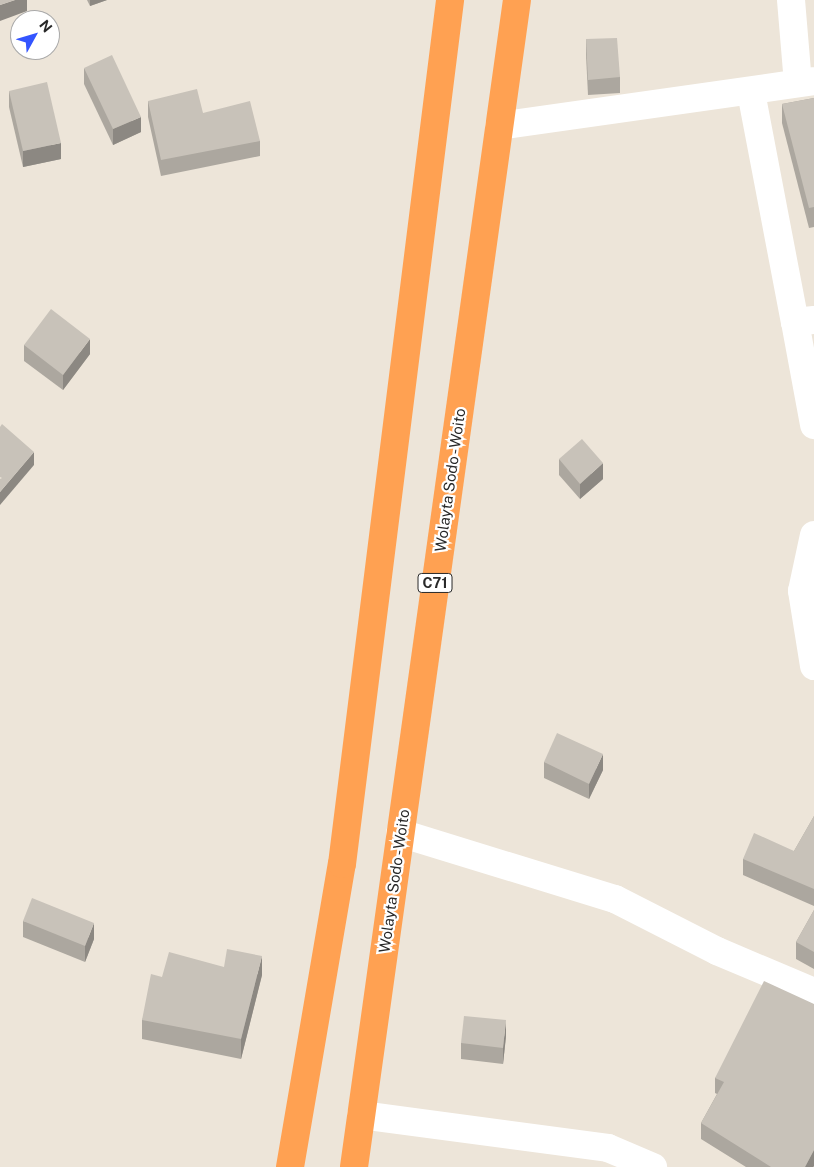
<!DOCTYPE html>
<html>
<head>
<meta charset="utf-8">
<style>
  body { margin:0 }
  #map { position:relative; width:814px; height:1167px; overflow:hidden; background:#ede5d9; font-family:"Public Sans",sans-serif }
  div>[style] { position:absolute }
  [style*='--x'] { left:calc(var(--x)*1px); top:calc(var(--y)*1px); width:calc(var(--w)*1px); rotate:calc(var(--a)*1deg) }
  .minor>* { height:28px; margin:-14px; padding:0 14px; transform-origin:14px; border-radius:14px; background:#fff }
  .highway>* { height:28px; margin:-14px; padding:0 14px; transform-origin:14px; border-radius:14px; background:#ffa152 }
  .wall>* { inset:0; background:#aca79f }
  .shaded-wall>* { inset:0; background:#8c8882 }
  .building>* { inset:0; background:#c8c2b9 }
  span { translate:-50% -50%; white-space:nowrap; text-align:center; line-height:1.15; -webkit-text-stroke:4.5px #fff; paint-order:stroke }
  .shield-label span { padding:1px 4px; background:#fff; border:1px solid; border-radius:4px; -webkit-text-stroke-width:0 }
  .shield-label { font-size:14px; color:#292929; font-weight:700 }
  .street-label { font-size:15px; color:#292929 }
  .north { position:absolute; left:10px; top:10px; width:50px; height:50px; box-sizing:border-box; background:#fff; border:1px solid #a9a9a9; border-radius:50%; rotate:51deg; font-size:14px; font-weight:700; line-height:20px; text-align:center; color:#292929 }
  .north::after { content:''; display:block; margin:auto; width:18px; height:22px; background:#3455ff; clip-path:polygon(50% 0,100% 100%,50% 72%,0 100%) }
</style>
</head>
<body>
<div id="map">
  <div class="minor">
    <div style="--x:791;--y:0;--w:83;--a:85.2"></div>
    <div style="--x:751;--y:92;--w:234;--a:79.2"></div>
    <div style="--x:795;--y:322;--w:19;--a:-6"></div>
    <div style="--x:499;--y:126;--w:318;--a:-8.1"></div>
    <div style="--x:795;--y:322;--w:105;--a:79.5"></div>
    <div style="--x:814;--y:535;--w:57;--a:102.1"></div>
    <div style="--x:802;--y:591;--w:76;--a:80.9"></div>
    <div style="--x:400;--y:833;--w:225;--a:17.1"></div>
    <div style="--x:615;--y:899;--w:114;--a:27"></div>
    <div style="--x:717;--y:951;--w:105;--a:22.9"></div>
    <div style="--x:361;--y:1115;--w:249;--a:7.6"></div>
    <div style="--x:608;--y:1148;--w:49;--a:22.9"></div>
  </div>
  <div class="highway">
    <div style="--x:290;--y:1167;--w:307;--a:-80.3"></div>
    <div style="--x:342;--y:864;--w:871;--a:-82.87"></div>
    <div style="--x:354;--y:1167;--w:1178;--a:-82.05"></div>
  </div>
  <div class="wall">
    <div style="clip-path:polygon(87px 0,107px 0,90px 6px)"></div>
    <div style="clip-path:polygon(586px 39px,620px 77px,620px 93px,588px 95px,586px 55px)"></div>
    <div style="clip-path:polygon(84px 68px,141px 132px,113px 145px,84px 84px)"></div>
    <div style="clip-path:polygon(9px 91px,61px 159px,23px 167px,9px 107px)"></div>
    <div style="clip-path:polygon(814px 98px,814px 227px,809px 228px,782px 123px,782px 104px)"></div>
    <div style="clip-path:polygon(148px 101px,203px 113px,260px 141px,260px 156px,161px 176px,148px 117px)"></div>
    <div style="clip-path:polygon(24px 345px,90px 354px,63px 390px,24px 361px)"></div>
    <div style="clip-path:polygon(559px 459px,603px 479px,580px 499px,559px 475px)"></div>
    <div style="clip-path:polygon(544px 762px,603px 770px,589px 799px,544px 778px)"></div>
    <div style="clip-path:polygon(814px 816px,814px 906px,743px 875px,743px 859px,794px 851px)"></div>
    <div style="clip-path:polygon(814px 910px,814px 969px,796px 959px,796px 942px)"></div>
    <div style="clip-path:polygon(23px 921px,94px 939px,85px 962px,23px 937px)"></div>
    <div style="clip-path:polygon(224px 967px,262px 975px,241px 1059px,142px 1039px,142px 1020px,162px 977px)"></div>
    <div style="clip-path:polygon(814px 1004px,814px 1166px,813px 1167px,746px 1167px,701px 1139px,701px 1123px,717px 1094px,715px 1093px,715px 1078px)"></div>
    <div style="clip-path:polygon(506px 1036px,503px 1064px,461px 1059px,461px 1043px)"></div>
  </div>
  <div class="shaded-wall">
    <div style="clip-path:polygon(15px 0,27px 0,27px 11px,0 21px,0 5px)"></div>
    <div style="clip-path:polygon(90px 0,107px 0,90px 6px)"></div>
    <div style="clip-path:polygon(141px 117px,141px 132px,113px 145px,113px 129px)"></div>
    <div style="clip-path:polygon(61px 143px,61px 159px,23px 167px,23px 151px)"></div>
    <div style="clip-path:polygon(90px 339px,90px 354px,63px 390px,63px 375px)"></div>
    <div style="clip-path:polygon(34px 452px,34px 465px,0 505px,0 492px)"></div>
    <div style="clip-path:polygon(603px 463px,603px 479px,580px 499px,580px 484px)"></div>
    <div style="clip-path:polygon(603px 754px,603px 770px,589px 799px,589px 784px)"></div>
    <div style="clip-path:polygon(94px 923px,94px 939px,85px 962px,85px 946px)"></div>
    <div style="clip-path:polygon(262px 956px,262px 975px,241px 1059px,241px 1039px)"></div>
    <div style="clip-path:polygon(506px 1020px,506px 1036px,503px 1064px,503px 1048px)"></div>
    <div style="clip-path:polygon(814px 1150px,814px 1166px,813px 1167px,805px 1167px)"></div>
  </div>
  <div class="building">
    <div style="clip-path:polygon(0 0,15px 0,0 5px)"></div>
    <div style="clip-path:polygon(617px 38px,620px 77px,588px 80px,586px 39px)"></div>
    <div style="clip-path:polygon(112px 55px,141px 117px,113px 129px,84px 68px)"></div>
    <div style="clip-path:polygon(47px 82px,61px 143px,23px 151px,9px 91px)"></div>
    <div style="clip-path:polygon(197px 89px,203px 113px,250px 101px,260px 141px,161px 160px,148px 101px)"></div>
    <div style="clip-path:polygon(814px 98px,814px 207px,809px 208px,782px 104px)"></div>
    <div style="clip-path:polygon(51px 309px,90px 339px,63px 375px,24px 345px)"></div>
    <div style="clip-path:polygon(2px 424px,34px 452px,0 492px,0 479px,2px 478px,0 477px,0 427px)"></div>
    <div style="clip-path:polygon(582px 439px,603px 463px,580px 484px,559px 459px)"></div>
    <div style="clip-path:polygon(557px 733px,603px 754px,589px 784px,544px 762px)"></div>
    <div style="clip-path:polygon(814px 816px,814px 889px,743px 859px,754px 833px,794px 851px)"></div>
    <div style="clip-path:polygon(32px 898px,94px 923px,85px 946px,23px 921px)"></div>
    <div style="clip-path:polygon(814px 910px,814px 952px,796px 942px)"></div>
    <div style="clip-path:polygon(227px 949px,262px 956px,241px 1039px,142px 1020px,151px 974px,162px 977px,169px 952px,224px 967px)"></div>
    <div style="clip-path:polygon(764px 981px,814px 1004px,814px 1150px,805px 1167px,771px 1167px,701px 1123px,724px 1082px,715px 1078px)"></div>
    <div style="clip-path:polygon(464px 1016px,506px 1020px,503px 1048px,461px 1043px)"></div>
  </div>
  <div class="shield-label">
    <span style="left:435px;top:583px">C71</span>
  </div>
  <div class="street-label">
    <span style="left:450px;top:480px;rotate:-82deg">Wolayta Sodo - Woito</span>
    <span style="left:394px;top:881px;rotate:-82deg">Wolayta Sodo - Woito</span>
  </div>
  <div class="north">N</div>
</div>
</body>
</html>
